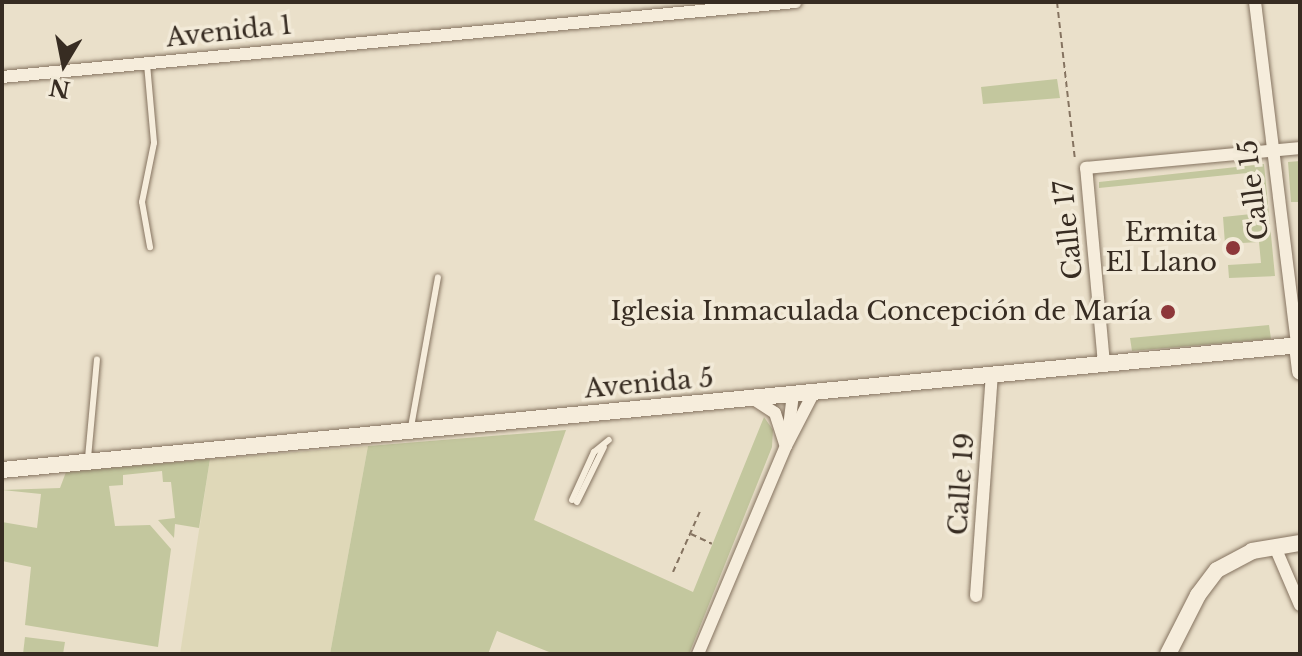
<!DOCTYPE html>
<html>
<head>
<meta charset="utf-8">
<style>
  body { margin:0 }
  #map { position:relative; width:1302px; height:656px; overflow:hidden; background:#eae0ca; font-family:"Libre Baskerville",serif }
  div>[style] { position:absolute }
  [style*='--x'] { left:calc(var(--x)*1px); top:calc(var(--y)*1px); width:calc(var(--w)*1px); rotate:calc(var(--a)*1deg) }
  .farmland>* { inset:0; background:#dfd8b8 }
  .green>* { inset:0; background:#c3c79e }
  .path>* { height:2px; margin-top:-1px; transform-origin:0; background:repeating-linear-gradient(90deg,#857360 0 6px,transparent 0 10px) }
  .roads { filter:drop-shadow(0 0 2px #857360) drop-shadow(0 0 2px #857360) }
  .lane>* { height:6px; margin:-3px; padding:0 3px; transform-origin:3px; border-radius:3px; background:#f6eddc }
  .street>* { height:12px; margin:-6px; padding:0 6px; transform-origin:6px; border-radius:6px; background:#f6eddc }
  .secondary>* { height:16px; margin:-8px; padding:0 8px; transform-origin:8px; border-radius:8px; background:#f6eddc }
  .dots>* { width:22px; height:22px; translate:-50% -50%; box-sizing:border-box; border:4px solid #f2ead8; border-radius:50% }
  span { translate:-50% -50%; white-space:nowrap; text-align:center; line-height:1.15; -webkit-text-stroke:7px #f2ead8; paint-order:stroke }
  .street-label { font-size:26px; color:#372c22 }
  .poi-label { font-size:26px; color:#372c22 }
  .right { translate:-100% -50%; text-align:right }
  .frame { position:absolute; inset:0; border:4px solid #372c22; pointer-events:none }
  .north { position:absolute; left:24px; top:24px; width:80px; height:80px; -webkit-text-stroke:6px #f2ead8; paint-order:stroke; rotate:190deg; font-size:22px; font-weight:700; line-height:32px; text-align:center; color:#372c22 }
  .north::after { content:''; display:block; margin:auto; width:28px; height:36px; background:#372c22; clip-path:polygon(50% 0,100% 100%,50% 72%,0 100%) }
</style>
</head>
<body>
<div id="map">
  <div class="farmland">
    <div style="clip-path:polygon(368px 446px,330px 654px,180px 654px,210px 459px)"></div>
  </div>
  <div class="green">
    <div style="clip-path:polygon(1057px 79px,1060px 98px,983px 104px,981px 87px)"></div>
    <div style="clip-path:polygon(1300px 161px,1300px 220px,1298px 202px,1291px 202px,1288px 162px)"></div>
    <div style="clip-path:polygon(1264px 164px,1275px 276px,1229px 278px,1228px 265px,1261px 263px,1259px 242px,1225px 244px,1223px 217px,1261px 213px,1257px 172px,1099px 188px,1099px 182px)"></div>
    <div style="clip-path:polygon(1269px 325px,1271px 339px,1132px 351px,1130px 338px)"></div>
    <div style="clip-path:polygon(764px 417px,773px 430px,772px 447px,689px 654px,554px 654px,497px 631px,488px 654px,330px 654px,368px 446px,566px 430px,534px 520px,693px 592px)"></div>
    <div style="clip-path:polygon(210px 459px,199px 528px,175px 524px,174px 538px,158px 520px,175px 518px,171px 482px,163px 482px,162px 471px,123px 475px,123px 485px,109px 486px,115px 526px,150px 525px,171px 549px,158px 647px,25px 625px,31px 567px,2px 561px,2px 522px,37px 528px,41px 494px,2px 490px,60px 488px,66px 472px)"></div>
    <div style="clip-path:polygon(25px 637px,65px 642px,63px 654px,23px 654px)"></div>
  </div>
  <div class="path">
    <div style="--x:1057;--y:2;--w:160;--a:83.5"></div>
    <div style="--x:691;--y:534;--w:23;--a:25"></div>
    <div style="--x:673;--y:572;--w:69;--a:-66"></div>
  </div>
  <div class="roads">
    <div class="lane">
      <div style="--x:147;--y:64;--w:79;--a:84.9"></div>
      <div style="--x:154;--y:143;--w:60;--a:101.5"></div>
      <div style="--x:142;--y:202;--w:46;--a:79.9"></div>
      <div style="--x:411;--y:427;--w:152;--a:-79.8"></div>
      <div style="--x:88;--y:458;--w:99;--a:-84.8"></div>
      <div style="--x:572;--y:500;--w:53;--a:-65.4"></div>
      <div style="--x:594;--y:452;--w:19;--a:-39"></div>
      <div style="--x:577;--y:502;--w:61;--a:-63.9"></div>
    </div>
    <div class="street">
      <div style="--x:1255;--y:2;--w:347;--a:83"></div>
      <div style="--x:2;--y:77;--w:797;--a:-5.4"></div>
      <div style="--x:1104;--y:364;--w:197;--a:-95.2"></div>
      <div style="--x:1086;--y:168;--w:215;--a:-5.3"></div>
      <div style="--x:752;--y:398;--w:27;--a:33"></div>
      <div style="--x:775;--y:413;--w:35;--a:72"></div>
      <div style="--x:788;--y:435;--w:41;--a:-83"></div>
      <div style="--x:1275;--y:547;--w:63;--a:66.7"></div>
      <div style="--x:976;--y:596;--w:222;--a:-85.9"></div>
      <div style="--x:698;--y:654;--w:226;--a:-67.1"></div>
      <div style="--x:786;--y:446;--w:61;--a:-62.6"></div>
    </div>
    <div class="secondary">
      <div style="--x:1297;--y:346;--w:26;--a:83"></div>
      <div style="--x:2;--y:470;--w:1304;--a:-5.5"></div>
      <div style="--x:1168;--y:654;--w:66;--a:-63"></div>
      <div style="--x:1198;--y:595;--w:31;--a:-53"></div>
      <div style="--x:1217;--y:570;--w:40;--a:-28"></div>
      <div style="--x:1252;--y:551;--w:49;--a:-9.5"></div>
    </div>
  </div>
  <div class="dots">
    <div style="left:1233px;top:248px;background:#8d3739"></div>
    <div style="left:1168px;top:312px;background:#8d3739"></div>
  </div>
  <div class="street-label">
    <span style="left:229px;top:32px;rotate:-6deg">Avenida 1</span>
    <span style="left:1254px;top:190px;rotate:-97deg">Calle 15</span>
    <span style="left:1069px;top:230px;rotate:-96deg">Calle 17</span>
    <span style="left:649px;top:384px;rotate:-5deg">Avenida 5</span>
    <span style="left:962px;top:484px;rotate:-86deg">Calle 19</span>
  </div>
  <div class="poi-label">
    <span class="right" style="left:1217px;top:248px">Ermita<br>El Llano</span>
    <span class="right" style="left:1152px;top:312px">Iglesia Inmaculada Concepción de María</span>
  </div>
  <div class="frame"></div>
  <div class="north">N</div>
</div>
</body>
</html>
